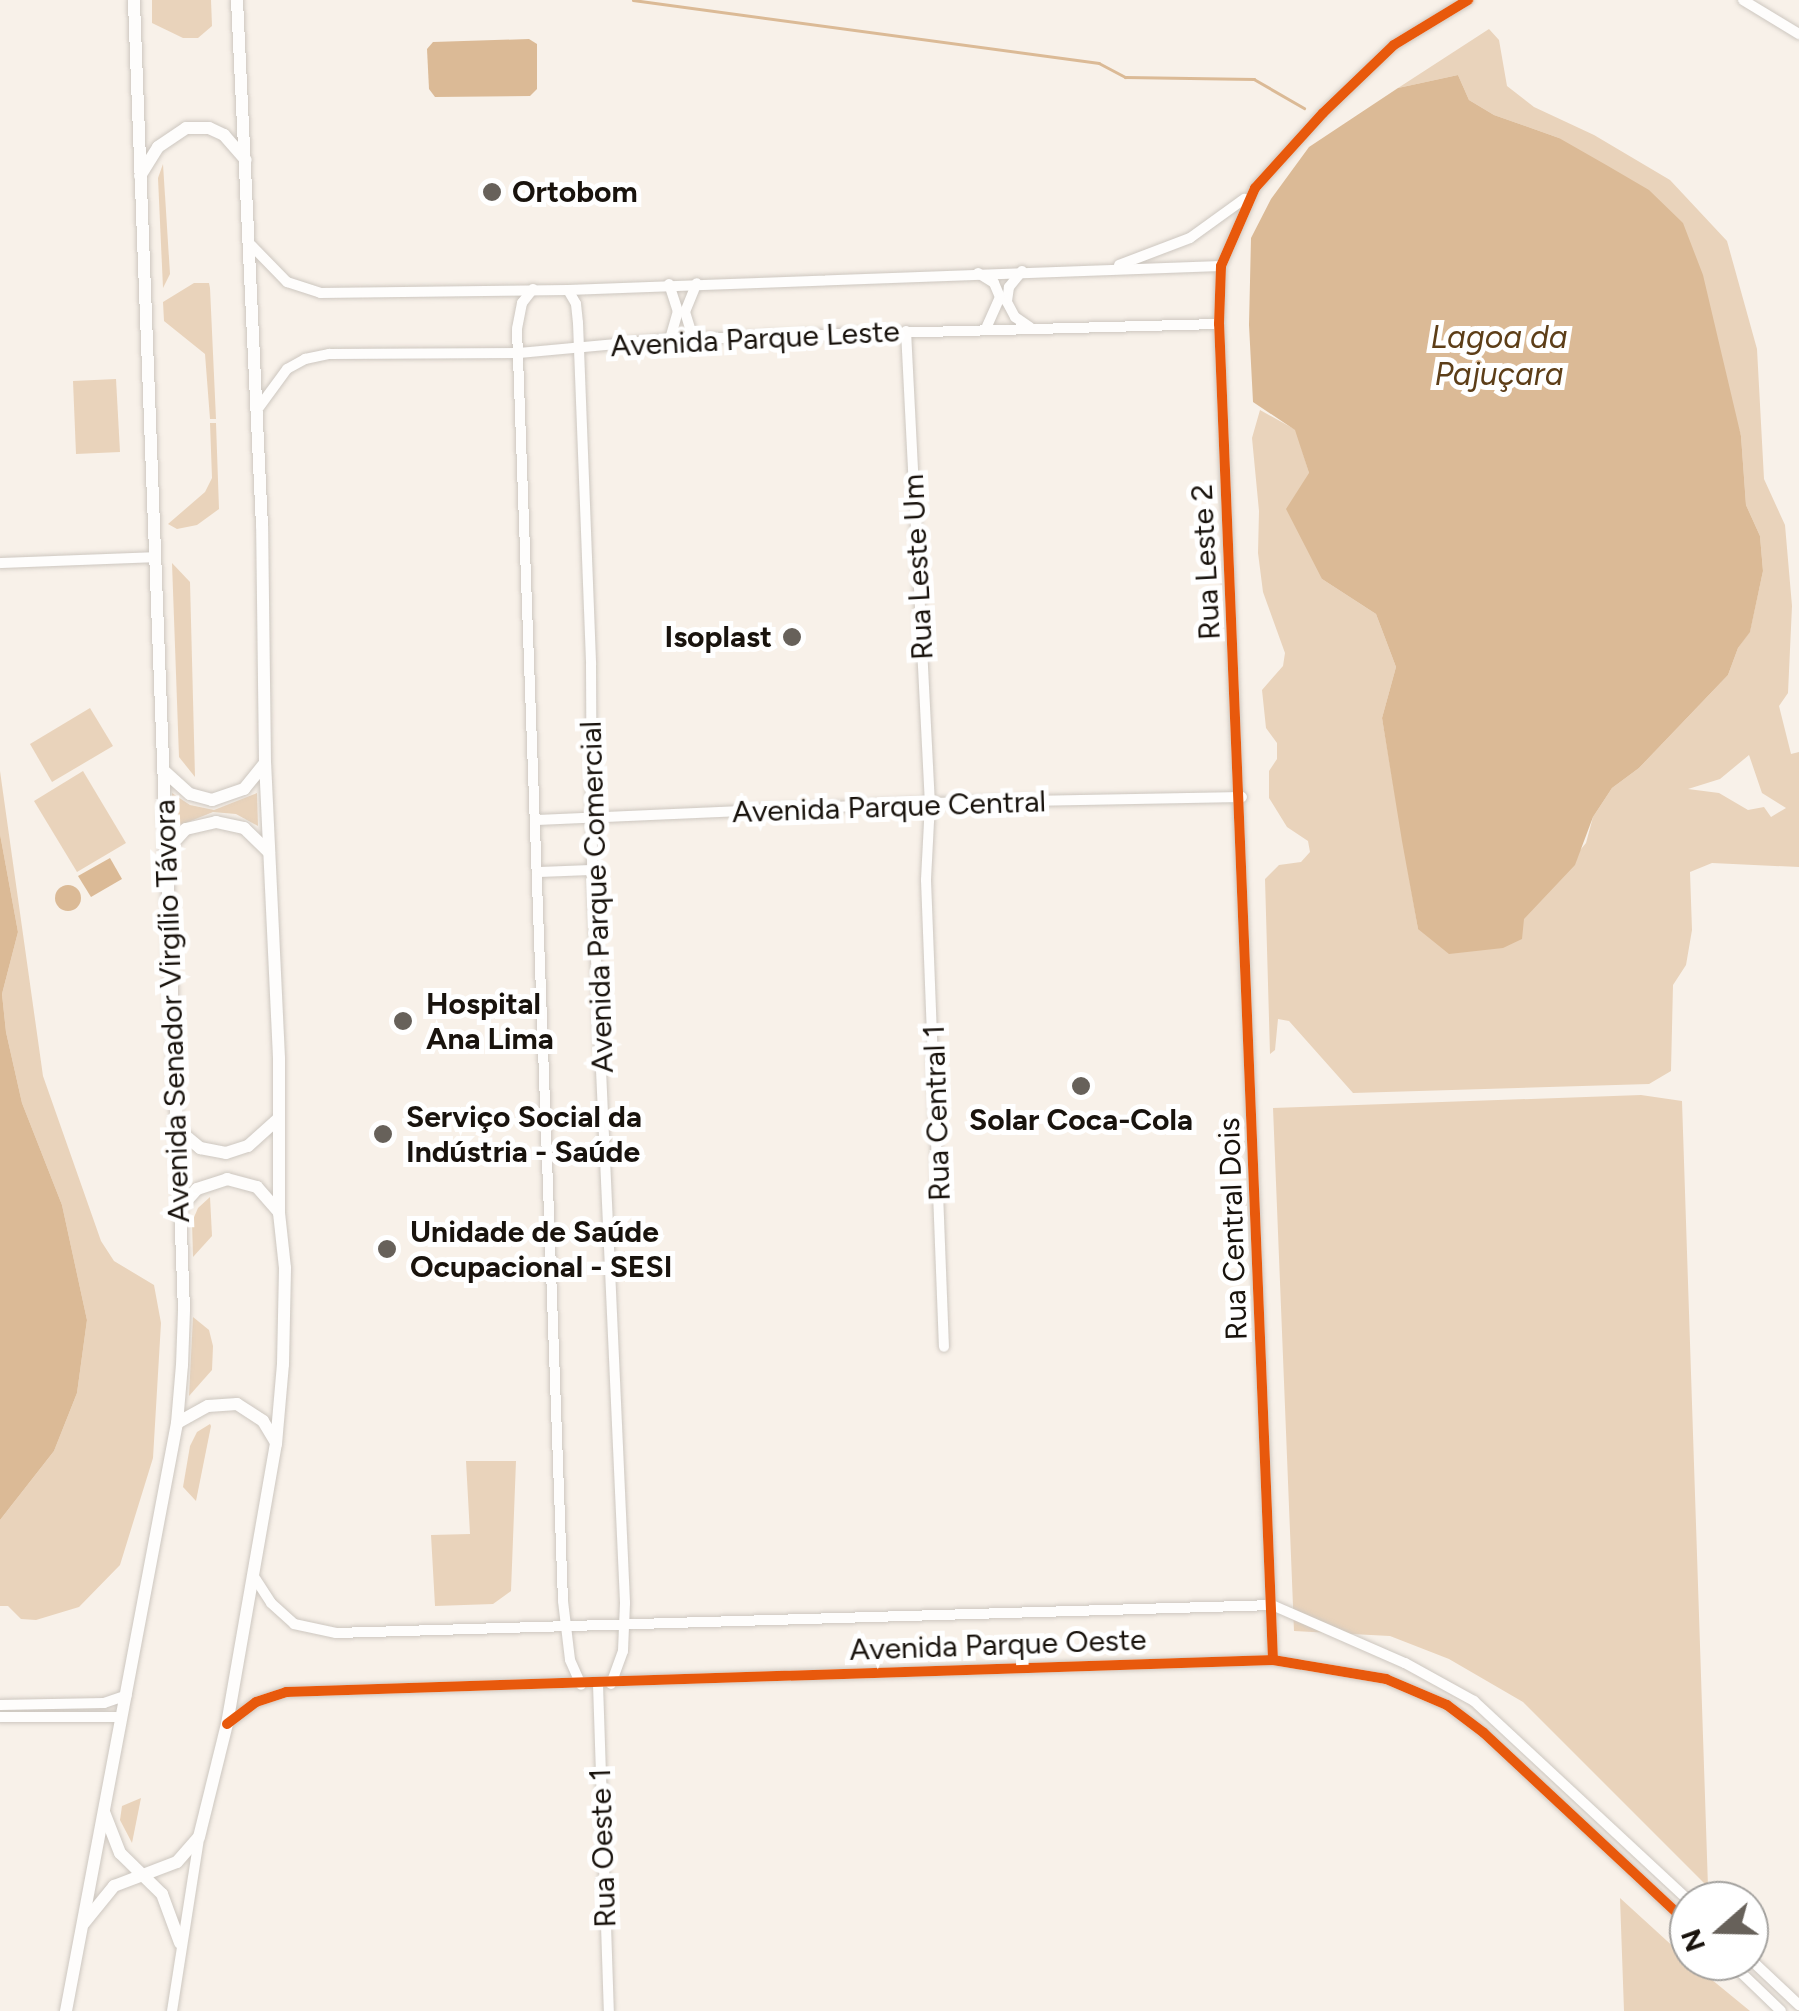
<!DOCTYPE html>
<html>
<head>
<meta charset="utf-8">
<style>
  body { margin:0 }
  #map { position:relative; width:1799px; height:2011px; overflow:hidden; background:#f8f1e9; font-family:Figtree,sans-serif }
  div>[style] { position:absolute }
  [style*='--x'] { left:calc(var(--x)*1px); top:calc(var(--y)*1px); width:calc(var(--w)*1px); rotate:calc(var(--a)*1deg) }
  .green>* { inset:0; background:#e9d3bb }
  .water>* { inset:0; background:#dbba96 }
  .round { border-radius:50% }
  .stream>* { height:2.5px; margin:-1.25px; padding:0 1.25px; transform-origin:1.25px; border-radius:1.25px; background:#dbba96 }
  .roads { filter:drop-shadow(0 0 2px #cdc7c0) drop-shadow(0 0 2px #cdc7c0) }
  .minor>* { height:10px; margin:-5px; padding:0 5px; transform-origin:5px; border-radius:5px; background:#fefdfc }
  .major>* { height:12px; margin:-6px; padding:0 6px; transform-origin:6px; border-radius:6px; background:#fefdfc }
  .cycleway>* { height:10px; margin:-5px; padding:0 5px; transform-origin:5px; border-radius:5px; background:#e8590c }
  .dots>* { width:28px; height:28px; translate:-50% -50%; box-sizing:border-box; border:5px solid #fff; border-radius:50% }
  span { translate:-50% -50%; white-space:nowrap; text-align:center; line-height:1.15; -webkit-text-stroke:10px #fff; paint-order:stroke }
  .poi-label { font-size:30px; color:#19130d; font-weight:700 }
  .left { translate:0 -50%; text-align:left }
  .right { translate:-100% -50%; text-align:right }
  .street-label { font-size:30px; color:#19130d }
  .water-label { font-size:32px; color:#5d3e18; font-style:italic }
  .north { position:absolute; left:1669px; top:1881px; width:100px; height:100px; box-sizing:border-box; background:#fff; border:2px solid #a3a19e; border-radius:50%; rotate:250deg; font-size:28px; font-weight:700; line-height:40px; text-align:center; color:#19130d }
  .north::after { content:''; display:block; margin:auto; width:35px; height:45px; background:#67615a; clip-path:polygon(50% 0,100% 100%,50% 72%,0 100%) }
</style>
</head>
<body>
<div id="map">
  <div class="green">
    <div style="clip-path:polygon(152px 0,211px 0,212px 26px,198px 38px,183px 38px,152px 23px)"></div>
    <div style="clip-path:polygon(evenodd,1489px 29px,1499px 40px,1507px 86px,1534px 107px,1594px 135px,1670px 180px,1727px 241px,1757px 349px,1764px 479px,1785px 525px,1792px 606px,1788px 693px,1779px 706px,1791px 754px,1799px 752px,1799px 867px,1712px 863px,1690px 872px,1692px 930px,1686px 965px,1673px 985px,1671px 1071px,1649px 1084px,1353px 1093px,1289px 1021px,1278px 1019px,1275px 1050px,1270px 1054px,1265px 879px,1279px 865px,1301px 862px,1310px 852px,1308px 841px,1287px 827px,1269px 798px,1269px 771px,1277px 759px,1277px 743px,1266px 728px,1262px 690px,1283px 666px,1285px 653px,1263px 592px,1258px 553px,1259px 511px,1252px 438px,1260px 410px,1296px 430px,1309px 473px,1322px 579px,1376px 614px,1396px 667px,1382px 718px,1418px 929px,1523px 919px,1586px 843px,1593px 817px,1612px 788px,1639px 768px,1728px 675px,1738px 648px,1750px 631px,1763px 571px,1760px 536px,1746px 505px,1741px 436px,1729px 397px,1559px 138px,1494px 115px,1469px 100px,1458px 75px,1398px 88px,1489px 29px,1749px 755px,1762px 793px,1786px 808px,1771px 817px,1764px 807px,1748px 810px,1719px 793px,1688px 789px,1720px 779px,1749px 755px)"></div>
    <div style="clip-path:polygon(163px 164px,170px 274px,163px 288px,158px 178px)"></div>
    <div style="clip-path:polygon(194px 283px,209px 283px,210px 288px,216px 419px,210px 419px,205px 354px,164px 321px,163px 302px)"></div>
    <div style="clip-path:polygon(116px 379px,120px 452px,76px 454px,73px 381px)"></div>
    <div style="clip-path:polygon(210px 423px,216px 423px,219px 509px,197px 525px,177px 529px,168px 524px,205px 492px,212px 478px)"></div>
    <div style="clip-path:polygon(172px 563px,190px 582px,195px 777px,179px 757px)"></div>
    <div style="clip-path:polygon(90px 708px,113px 746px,52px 782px,30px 744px)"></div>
    <div style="clip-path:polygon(0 771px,43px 1076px,101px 1241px,114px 1261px,154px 1285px,161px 1323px,153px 1458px,120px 1565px,79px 1607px,36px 1620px,21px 1619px,8px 1606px,0 1606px,0 1520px,54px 1451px,77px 1393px,87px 1320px,62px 1205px,22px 1103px,6px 1032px,2px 994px,18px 932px,0 834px)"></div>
    <div style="clip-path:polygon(83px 771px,126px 843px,77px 872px,34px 801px)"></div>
    <div style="clip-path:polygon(172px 793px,190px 805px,214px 810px,257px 793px,258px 826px,236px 814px,213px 812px,173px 828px)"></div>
    <div style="clip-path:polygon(1641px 1095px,1682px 1101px,1708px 1887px,1523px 1702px,1449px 1659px,1390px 1636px,1294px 1631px,1273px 1108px)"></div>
    <div style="clip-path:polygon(210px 1197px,212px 1236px,193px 1257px,192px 1222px,198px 1208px)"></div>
    <div style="clip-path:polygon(193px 1317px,209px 1330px,213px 1346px,212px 1370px,189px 1396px)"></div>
    <div style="clip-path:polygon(210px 1424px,211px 1426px,196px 1501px,183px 1487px,190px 1446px,197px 1432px)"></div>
    <div style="clip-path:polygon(466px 1461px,516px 1461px,511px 1591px,493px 1604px,435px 1606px,431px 1535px,470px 1534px)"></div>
    <div style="clip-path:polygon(141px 1798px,132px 1843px,120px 1820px,122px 1806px)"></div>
    <div style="clip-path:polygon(1620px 1898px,1689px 1961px,1750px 2011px,1624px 2011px)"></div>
  </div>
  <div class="water">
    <div style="clip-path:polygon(529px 39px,537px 44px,537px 89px,530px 96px,435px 97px,429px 89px,427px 49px,433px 42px)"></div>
    <div style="clip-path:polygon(1458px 75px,1469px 100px,1494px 115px,1559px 138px,1608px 166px,1649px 190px,1683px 223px,1703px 275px,1741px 436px,1746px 505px,1760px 536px,1763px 571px,1750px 632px,1738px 648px,1728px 675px,1639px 768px,1612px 788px,1593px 817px,1575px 865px,1524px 919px,1522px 939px,1503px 948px,1449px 954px,1418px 929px,1402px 841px,1382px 718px,1396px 667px,1376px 614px,1322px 579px,1286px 509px,1309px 473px,1295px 430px,1253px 402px,1249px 325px,1251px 238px,1271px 199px,1309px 147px,1398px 88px)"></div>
    <div style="clip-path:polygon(0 834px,18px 932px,2px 994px,6px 1032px,22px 1103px,62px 1205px,87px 1320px,77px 1393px,54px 1451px,0 1520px)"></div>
    <div style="clip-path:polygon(110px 858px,122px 879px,91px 897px,78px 876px)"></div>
    <div class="round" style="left:55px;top:885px;width:26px;height:26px"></div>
  </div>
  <div class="stream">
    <div style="--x:633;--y:0;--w:470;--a:7.7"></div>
    <div style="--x:1099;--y:63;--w:30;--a:28"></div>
    <div style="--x:1125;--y:77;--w:129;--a:0.9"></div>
    <div style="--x:1254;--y:79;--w:58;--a:30.1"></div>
  </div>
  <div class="roads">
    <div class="minor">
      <div style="--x:1743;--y:0;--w:66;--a:31.3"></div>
      <div style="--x:251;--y:245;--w:52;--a:45.8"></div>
      <div style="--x:287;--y:282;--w:35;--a:18"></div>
      <div style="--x:320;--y:293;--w:248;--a:-0.7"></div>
      <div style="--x:568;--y:290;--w:653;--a:-2.1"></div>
      <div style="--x:1119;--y:265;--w:76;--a:-20.8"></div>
      <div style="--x:1190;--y:238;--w:67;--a:-35.8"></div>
      <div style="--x:1022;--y:271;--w:21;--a:129"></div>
      <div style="--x:1009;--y:287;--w:15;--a:98"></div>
      <div style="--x:1007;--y:302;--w:17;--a:62"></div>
      <div style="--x:1015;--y:317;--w:18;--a:34"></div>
      <div style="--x:978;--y:273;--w:19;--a:32"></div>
      <div style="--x:994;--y:283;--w:15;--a:67"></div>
      <div style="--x:1000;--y:297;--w:34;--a:114"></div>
      <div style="--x:669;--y:284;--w:28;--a:72"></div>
      <div style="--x:678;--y:311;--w:29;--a:106"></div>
      <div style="--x:533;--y:289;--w:18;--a:128"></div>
      <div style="--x:522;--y:303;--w:26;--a:101"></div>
      <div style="--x:517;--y:329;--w:1273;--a:87.93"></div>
      <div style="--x:563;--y:1601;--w:59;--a:83.2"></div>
      <div style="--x:570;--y:1660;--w:27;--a:66"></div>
      <div style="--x:568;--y:290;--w:16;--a:60"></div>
      <div style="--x:576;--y:304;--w:19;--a:84"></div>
      <div style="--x:578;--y:323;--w:342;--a:87.8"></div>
      <div style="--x:591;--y:665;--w:205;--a:89.7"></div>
      <div style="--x:592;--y:870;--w:734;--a:87.42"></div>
      <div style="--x:625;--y:1603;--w:48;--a:92.4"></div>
      <div style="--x:623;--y:1651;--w:35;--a:110"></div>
      <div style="--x:906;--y:331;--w:473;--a:87.1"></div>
      <div style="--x:930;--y:803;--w:77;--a:93"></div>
      <div style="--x:926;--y:880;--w:467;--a:87.8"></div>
      <div style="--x:693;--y:338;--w:27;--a:-107"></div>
      <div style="--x:685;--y:312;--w:31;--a:-68"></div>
      <div style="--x:257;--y:410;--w:51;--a:-53.8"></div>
      <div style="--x:287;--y:369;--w:21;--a:-29"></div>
      <div style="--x:305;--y:359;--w:25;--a:-12"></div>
      <div style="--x:329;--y:354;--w:190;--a:-0.3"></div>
      <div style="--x:519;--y:353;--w:152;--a:-5.3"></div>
      <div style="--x:670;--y:339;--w:549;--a:-1.57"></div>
      <div style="--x:0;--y:563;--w:154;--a:-2.2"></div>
      <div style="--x:537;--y:820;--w:393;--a:-2.5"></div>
      <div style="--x:930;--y:803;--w:312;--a:-1.1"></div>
      <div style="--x:538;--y:872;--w:54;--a:-2.1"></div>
      <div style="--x:253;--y:1575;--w:33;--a:57"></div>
      <div style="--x:271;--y:1603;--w:31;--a:42"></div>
      <div style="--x:294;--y:1624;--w:43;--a:12.1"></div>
      <div style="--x:336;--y:1633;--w:936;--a:-1.71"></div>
      <div style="--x:1272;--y:1605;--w:145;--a:23.6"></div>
      <div style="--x:1405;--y:1663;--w:79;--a:28.8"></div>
      <div style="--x:1474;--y:1701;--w:294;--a:42.9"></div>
      <div style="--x:1273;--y:1660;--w:1337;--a:-92.31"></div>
      <div style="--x:1219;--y:324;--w:58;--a:-88"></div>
      <div style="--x:1221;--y:266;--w:85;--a:-66.4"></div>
      <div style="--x:1255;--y:188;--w:101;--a:-47.8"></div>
      <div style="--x:1323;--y:113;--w:98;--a:-43.8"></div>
      <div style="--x:1394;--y:45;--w:87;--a:-31.3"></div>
      <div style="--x:598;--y:1684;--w:327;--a:88.1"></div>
      <div style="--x:0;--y:1705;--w:104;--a:-1.1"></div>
      <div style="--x:104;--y:1703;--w:24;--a:-19"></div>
      <div style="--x:0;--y:1717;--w:122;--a:0"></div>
      <div style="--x:227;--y:1724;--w:36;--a:-37"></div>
      <div style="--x:256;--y:1702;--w:32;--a:-18"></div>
      <div style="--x:286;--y:1692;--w:988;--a:-1.86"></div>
      <div style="--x:1273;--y:1660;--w:115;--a:9.5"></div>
      <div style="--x:1386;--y:1679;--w:66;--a:23.1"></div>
      <div style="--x:1447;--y:1705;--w:46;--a:37.1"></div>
      <div style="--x:1484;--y:1733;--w:280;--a:43"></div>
      <div style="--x:1749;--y:1958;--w:69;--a:43.2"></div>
      <div style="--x:1729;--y:1961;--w:72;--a:43.9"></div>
      <div style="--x:172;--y:2011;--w:174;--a:-81.1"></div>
    </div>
    <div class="major">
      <div style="--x:140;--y:176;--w:34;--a:-58"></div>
      <div style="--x:158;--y:147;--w:34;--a:-34"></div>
      <div style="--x:186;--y:128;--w:23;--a:0"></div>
      <div style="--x:209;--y:128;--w:17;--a:25"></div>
      <div style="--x:224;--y:135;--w:33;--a:49"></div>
      <div style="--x:163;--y:770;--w:36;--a:42"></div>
      <div style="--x:190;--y:794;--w:23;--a:15"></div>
      <div style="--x:212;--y:800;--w:34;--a:-19"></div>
      <div style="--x:244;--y:789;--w:33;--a:-51"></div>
      <div style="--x:165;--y:852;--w:31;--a:-48"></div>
      <div style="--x:186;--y:829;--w:31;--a:-13"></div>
      <div style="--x:216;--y:822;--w:29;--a:12"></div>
      <div style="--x:244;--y:828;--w:35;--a:44"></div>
      <div style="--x:175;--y:1127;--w:33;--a:40"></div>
      <div style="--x:200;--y:1148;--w:26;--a:11"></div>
      <div style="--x:226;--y:1153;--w:23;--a:-18"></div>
      <div style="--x:248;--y:1146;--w:39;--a:-42"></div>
      <div style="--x:179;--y:1209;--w:27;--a:-48"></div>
      <div style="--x:197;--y:1189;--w:32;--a:-18"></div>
      <div style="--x:227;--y:1179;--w:31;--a:15"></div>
      <div style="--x:257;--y:1187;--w:32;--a:49"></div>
      <div style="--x:177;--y:1423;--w:35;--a:-29"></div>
      <div style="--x:208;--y:1406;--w:29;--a:-4"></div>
      <div style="--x:237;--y:1404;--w:31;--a:33"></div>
      <div style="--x:263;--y:1421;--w:23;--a:59"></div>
      <div style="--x:104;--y:1812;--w:44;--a:68.7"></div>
      <div style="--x:120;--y:1853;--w:59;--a:44.3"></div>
      <div style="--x:162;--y:1894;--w:52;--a:69.8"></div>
      <div style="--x:84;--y:1923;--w:48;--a:-51"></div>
      <div style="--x:114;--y:1886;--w:67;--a:-20.9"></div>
      <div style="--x:177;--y:1862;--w:33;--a:-49"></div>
      <div style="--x:199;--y:1837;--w:116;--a:-76.1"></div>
      <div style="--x:227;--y:1724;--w:284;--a:-80.1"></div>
      <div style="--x:276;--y:1444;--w:80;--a:-85"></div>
      <div style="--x:283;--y:1364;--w:96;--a:-88.8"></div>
      <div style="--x:285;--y:1268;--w:55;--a:-96.2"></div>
      <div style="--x:279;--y:1213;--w:155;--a:-90"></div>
      <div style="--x:279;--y:1058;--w:295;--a:-92.7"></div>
      <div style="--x:265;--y:763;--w:237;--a:-90.7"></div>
      <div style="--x:262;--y:526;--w:527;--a:-92.72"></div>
      <div style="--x:66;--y:2011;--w:598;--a:-79.31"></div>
      <div style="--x:177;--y:1423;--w:58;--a:-85.1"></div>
      <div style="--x:182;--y:1365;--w:55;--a:-87.9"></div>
      <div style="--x:184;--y:1310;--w:1311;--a:-92.19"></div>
    </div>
  </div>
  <div class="cycleway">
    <div style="--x:1273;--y:1660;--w:1337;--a:-92.31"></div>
    <div style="--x:1219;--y:324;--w:58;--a:-88"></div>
    <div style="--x:1221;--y:266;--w:85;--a:-66.4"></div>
    <div style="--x:1255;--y:188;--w:101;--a:-47.8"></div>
    <div style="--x:1323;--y:113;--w:98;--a:-43.8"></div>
    <div style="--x:1394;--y:45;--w:87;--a:-31.3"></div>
    <div style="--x:227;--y:1724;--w:36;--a:-37"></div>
    <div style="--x:256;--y:1702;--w:32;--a:-18"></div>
    <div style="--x:286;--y:1692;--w:988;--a:-1.86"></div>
    <div style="--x:1273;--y:1660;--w:115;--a:9.5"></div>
    <div style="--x:1386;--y:1679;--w:66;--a:23.1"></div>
    <div style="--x:1447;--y:1705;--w:46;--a:37.1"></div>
    <div style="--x:1484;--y:1733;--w:280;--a:43"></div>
  </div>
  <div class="dots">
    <div style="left:492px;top:192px;background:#67615a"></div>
    <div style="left:792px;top:637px;background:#67615a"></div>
    <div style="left:403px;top:1021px;background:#67615a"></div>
    <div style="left:1081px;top:1086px;background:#67615a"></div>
    <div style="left:383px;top:1134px;background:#67615a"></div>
    <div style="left:387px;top:1249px;background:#67615a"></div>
  </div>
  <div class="poi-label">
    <span class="left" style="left:512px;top:192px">Ortobom</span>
    <span class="right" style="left:772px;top:637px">Isoplast</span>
    <span class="left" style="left:426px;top:1021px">Hospital<br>Ana Lima</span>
    <span class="left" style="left:406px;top:1134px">Serviço Social da<br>Indústria - Saúde</span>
    <span style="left:1081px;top:1120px">Solar Coca-Cola</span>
    <span class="left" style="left:410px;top:1249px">Unidade de Saúde<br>Ocupacional - SESI</span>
  </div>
  <div class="street-label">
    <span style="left:755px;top:339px;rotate:-3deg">Avenida Parque Leste</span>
    <span style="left:1206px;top:562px;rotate:-93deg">Rua Leste 2</span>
    <span style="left:918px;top:567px;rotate:-93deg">Rua Leste Um</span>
    <span style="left:889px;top:807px;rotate:-2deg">Avenida Parque Central</span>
    <span style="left:597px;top:897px;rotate:-92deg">Avenida Parque Comercial</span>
    <span style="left:172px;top:1011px;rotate:-92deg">Avenida Senador Virgílio Távora</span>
    <span style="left:937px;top:1113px;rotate:-92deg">Rua Central 1</span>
    <span style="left:1233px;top:1229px;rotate:-92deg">Rua Central Dois</span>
    <span style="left:998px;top:1645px;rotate:-2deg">Avenida Parque Oeste</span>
    <span style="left:603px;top:1848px;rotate:-92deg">Rua Oeste 1</span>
  </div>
  <div class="water-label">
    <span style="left:1499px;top:356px">Lagoa da<br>Pajuçara</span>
  </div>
  <div class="north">N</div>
</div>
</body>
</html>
